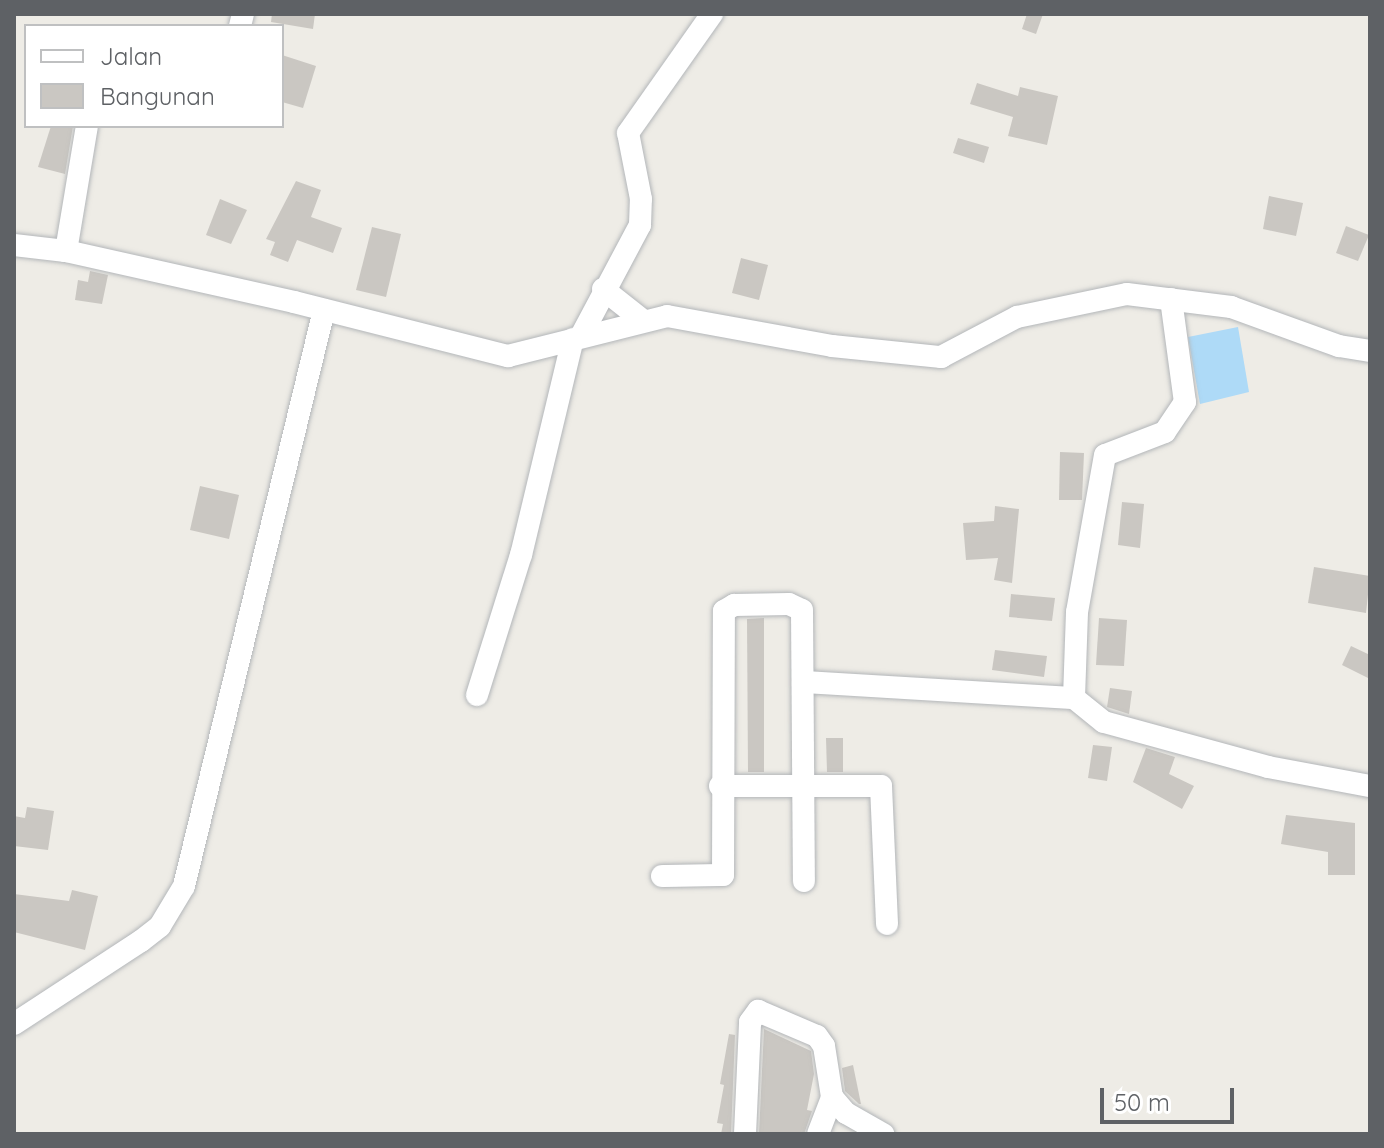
<!DOCTYPE html>
<html>
<head>
<meta charset="utf-8">
<style>
  body { margin:0 }
  #map { position:relative; width:1384px; height:1148px; overflow:hidden; background:#eeece6; font-family:Quicksand,sans-serif }
  div>[style] { position:absolute }
  [style*='--x'] { left:calc(var(--x)*1px); top:calc(var(--y)*1px); width:calc(var(--w)*1px); rotate:calc(var(--a)*1deg) }
  .water>* { inset:0; background:#aedaf7 }
  .building>* { inset:0; background:#cac7c2 }
  .roads { filter:drop-shadow(0 0 2px #b3b6b9) drop-shadow(0 0 2px #b3b6b9) }
  .minor>* { height:22px; margin:-11px; padding:0 11px; transform-origin:11px; border-radius:11px; background:#fff }
  span { translate:-50% -50%; white-space:nowrap; text-align:center; line-height:1.15; -webkit-text-stroke:8px #fff; paint-order:stroke }
  .frame { position:absolute; inset:0; border:16px solid #5e6165; pointer-events:none }
  .legend { position:absolute; left:24px; top:24px; width:260px; height:104px; box-sizing:border-box; background:#fff; border:2px solid #bfc0c1; margin:0; padding:10px 14px; list-style:none; font-size:24px; color:#5e6165 }
  .legend li { display:flex; align-items:center; gap:16px; height:40px }
  .legend b { width:40px; border:2px solid #bfc0c1 }
  .scale { position:absolute; left:1100px; top:1088px; width:134px; height:36px; box-sizing:border-box; border:4px solid #5e6165; border-top:0; padding-left:10px; font-size:24px; line-height:28px; white-space:nowrap; color:#5e6165; -webkit-text-stroke:6px #fff; paint-order:stroke }
</style>
</head>
<body>
<div id="map">
  <div class="water">
    <div style="clip-path:polygon(1238px 327px,1249px 392px,1200px 404px,1188px 337px)"></div>
  </div>
  <div class="building">
    <div style="clip-path:polygon(272px 14px,315px 14px,313px 29px,271px 22px)"></div>
    <div style="clip-path:polygon(1027px 14px,1043px 14px,1036px 34px,1022px 29px)"></div>
    <div style="clip-path:polygon(282px 55px,316px 66px,303px 108px,282px 102px)"></div>
    <div style="clip-path:polygon(977px 83px,1018px 96px,1020px 87px,1058px 96px,1047px 145px,1008px 136px,1013px 117px,970px 104px)"></div>
    <div style="clip-path:polygon(51px 126px,73px 126px,65px 174px,38px 167px)"></div>
    <div style="clip-path:polygon(958px 138px,989px 147px,984px 163px,953px 153px)"></div>
    <div style="clip-path:polygon(296px 181px,321px 190px,311px 217px,342px 228px,333px 253px,297px 240px,288px 262px,270px 255px,275px 242px,266px 239px)"></div>
    <div style="clip-path:polygon(1269px 196px,1303px 203px,1296px 236px,1263px 229px)"></div>
    <div style="clip-path:polygon(220px 199px,247px 210px,231px 244px,206px 235px)"></div>
    <div style="clip-path:polygon(1346px 226px,1369px 235px,1358px 261px,1336px 253px)"></div>
    <div style="clip-path:polygon(372px 227px,401px 234px,386px 297px,356px 290px)"></div>
    <div style="clip-path:polygon(741px 258px,768px 265px,759px 300px,732px 293px)"></div>
    <div style="clip-path:polygon(90px 271px,108px 275px,102px 304px,75px 300px,78px 280px,88px 282px)"></div>
    <div style="clip-path:polygon(1060px 452px,1084px 453px,1082px 500px,1059px 500px)"></div>
    <div style="clip-path:polygon(200px 486px,239px 495px,229px 539px,190px 530px)"></div>
    <div style="clip-path:polygon(1122px 502px,1144px 504px,1140px 548px,1118px 545px)"></div>
    <div style="clip-path:polygon(995px 506px,1019px 509px,1012px 583px,994px 580px,998px 558px,966px 560px,963px 523px,994px 521px)"></div>
    <div style="clip-path:polygon(1314px 567px,1370px 576px,1366px 613px,1308px 603px)"></div>
    <div style="clip-path:polygon(1011px 594px,1055px 598px,1052px 621px,1009px 617px)"></div>
    <div style="clip-path:polygon(764px 618px,764px 772px,748px 772px,747px 619px)"></div>
    <div style="clip-path:polygon(1099px 618px,1127px 620px,1124px 666px,1096px 665px)"></div>
    <div style="clip-path:polygon(1351px 646px,1370px 655px,1370px 679px,1342px 665px)"></div>
    <div style="clip-path:polygon(995px 650px,1047px 656px,1044px 677px,992px 670px)"></div>
    <div style="clip-path:polygon(1110px 688px,1132px 691px,1129px 714px,1107px 707px)"></div>
    <div style="clip-path:polygon(826px 738px,843px 738px,843px 772px,827px 772px)"></div>
    <div style="clip-path:polygon(1093px 745px,1112px 747px,1107px 781px,1088px 778px)"></div>
    <div style="clip-path:polygon(1146px 748px,1175px 757px,1169px 774px,1194px 786px,1182px 809px,1133px 782px)"></div>
    <div style="clip-path:polygon(27px 807px,54px 811px,48px 850px,14px 846px,14px 816px,25px 818px)"></div>
    <div style="clip-path:polygon(1286px 815px,1355px 823px,1355px 875px,1328px 875px,1328px 852px,1281px 844px)"></div>
    <div style="clip-path:polygon(72px 890px,98px 896px,85px 950px,14px 932px,14px 894px,69px 901px)"></div>
    <div style="clip-path:polygon(764px 1029px,811px 1051px,814px 1074px,807px 1110px,812px 1111px,804px 1134px,759px 1134px)"></div>
    <div style="clip-path:polygon(729px 1034px,735px 1035px,731px 1134px,721px 1134px,723px 1124px,717px 1123px,724px 1085px,720px 1084px)"></div>
    <div style="clip-path:polygon(853px 1065px,861px 1104px,859px 1104px,845px 1091px,842px 1068px)"></div>
  </div>
  <div class="roads">
    <div class="minor">
      <div style="--x:240;--y:26;--w:12;--a:-76"></div>
      <div style="--x:14;--y:245;--w:52;--a:6.6"></div>
      <div style="--x:66;--y:251;--w:234;--a:12.6"></div>
      <div style="--x:294;--y:302;--w:221;--a:14.2"></div>
      <div style="--x:508;--y:356;--w:164;--a:-14.1"></div>
      <div style="--x:667;--y:316;--w:168;--a:10.3"></div>
      <div style="--x:832;--y:346;--w:110;--a:5.8"></div>
      <div style="--x:941;--y:357;--w:86;--a:-27.8"></div>
      <div style="--x:1017;--y:317;--w:112;--a:-11.8"></div>
      <div style="--x:1127;--y:294;--w:105;--a:7.1"></div>
      <div style="--x:1231;--y:307;--w:115;--a:19.9"></div>
      <div style="--x:1339;--y:346;--w:31;--a:9"></div>
      <div style="--x:66;--y:251;--w:127;--a:-80.5"></div>
      <div style="--x:603;--y:289;--w:48;--a:38.3"></div>
      <div style="--x:1171;--y:299;--w:104;--a:82.3"></div>
      <div style="--x:1185;--y:402;--w:36;--a:124"></div>
      <div style="--x:1165;--y:432;--w:64;--a:159"></div>
      <div style="--x:1105;--y:455;--w:159;--a:100.1"></div>
      <div style="--x:1077;--y:612;--w:86;--a:92"></div>
      <div style="--x:1074;--y:698;--w:38;--a:39"></div>
      <div style="--x:1104;--y:722;--w:170;--a:15.3"></div>
      <div style="--x:1268;--y:767;--w:104;--a:10.6"></div>
      <div style="--x:581;--y:336;--w:126;--a:-62"></div>
      <div style="--x:640;--y:225;--w:26;--a:-88"></div>
      <div style="--x:641;--y:199;--w:67;--a:-101.1"></div>
      <div style="--x:628;--y:133;--w:146;--a:-54.8"></div>
      <div style="--x:803;--y:682;--w:271;--a:3.4"></div>
      <div style="--x:477;--y:695;--w:147;--a:-72.6"></div>
      <div style="--x:521;--y:555;--w:222;--a:-76.5"></div>
      <div style="--x:720;--y:786;--w:161;--a:0"></div>
      <div style="--x:881;--y:786;--w:138;--a:87.5"></div>
      <div style="--x:662;--y:876;--w:61;--a:-0.9"></div>
      <div style="--x:723;--y:875;--w:264;--a:-89.8"></div>
      <div style="--x:724;--y:611;--w:12;--a:-31"></div>
      <div style="--x:734;--y:605;--w:55;--a:-1"></div>
      <div style="--x:789;--y:604;--w:14;--a:25"></div>
      <div style="--x:802;--y:610;--w:271;--a:89.6"></div>
      <div style="--x:14;--y:1024;--w:152;--a:-33.2"></div>
      <div style="--x:141;--y:941;--w:24;--a:-38"></div>
      <div style="--x:160;--y:926;--w:47;--a:-59"></div>
      <div style="--x:184;--y:886;--w:593;--a:-76.34"></div>
      <div style="--x:745;--y:1134;--w:112;--a:-87.4"></div>
      <div style="--x:750;--y:1022;--w:14;--a:-54"></div>
      <div style="--x:758;--y:1011;--w:64;--a:23"></div>
      <div style="--x:817;--y:1036;--w:12;--a:55"></div>
      <div style="--x:824;--y:1046;--w:52;--a:81.1"></div>
      <div style="--x:832;--y:1097;--w:21;--a:49"></div>
      <div style="--x:846;--y:1113;--w:43;--a:29.6"></div>
      <div style="--x:818;--y:1134;--w:40;--a:-69"></div>
    </div>
  </div>
  <div class="frame"></div>
  <ul class="legend">
  <li><b style="height:10px;background:#fff"></b>Jalan</li>
  <li><b style="height:22px;background:#cac7c2"></b>Bangunan</li>
  </ul>
  <div class="scale">50 m</div>
</div>
</body>
</html>
